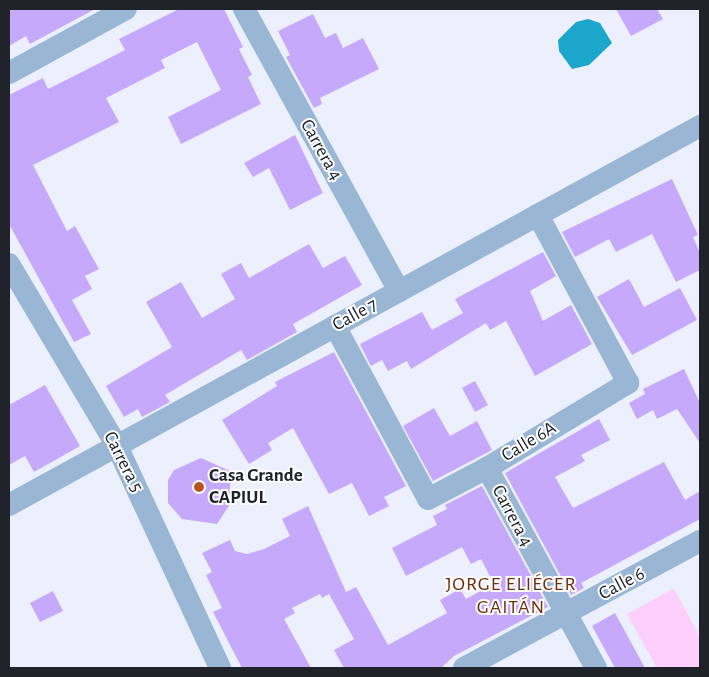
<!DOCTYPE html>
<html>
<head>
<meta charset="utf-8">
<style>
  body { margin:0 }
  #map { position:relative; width:709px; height:677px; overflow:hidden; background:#ecf0fc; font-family:"Alegreya Sans",sans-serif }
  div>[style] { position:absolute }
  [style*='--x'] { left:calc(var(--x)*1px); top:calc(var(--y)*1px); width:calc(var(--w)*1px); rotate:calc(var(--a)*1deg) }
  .green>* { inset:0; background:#fdcffd }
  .water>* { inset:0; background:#1aa7cb }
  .building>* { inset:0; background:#c7a9fc }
  .minor>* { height:22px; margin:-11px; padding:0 11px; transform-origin:11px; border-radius:11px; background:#99b7d5 }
  .dots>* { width:14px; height:14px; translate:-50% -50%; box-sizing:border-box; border:2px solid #fefefe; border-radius:50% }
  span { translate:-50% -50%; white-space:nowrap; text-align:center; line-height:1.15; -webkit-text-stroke:4px #fefefe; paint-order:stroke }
  .street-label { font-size:19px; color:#21232a }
  .poi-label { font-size:19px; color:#21232a; font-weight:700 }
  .left { translate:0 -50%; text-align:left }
  .neighbourhood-label { font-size:20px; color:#6e300c; letter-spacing:1px }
  .frame { position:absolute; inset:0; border:10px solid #21232a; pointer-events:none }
</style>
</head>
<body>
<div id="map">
  <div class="green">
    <div style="clip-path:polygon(674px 588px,700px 637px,700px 668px,657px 668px,627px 614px)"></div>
  </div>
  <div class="water">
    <div style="clip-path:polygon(588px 19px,600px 23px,612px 43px,589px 65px,572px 69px,559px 51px,558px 40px,576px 22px)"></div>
  </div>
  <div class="building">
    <div style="clip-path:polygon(9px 9px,95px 9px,30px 44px,26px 36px,9px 46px)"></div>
    <div style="clip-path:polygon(179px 9px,224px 9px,243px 47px,239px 49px,252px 75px,248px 77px,261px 104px,181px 144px,168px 117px,221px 90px,197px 42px,161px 60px,165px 68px,106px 98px,119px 122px,33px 165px,67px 231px,75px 226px,99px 269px,85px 276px,92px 289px,72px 300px,91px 334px,74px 342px,9px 224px,9px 95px,43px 78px,48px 89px,82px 72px,125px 50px,119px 39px)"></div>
    <div style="clip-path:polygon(616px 9px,657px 9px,663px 19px,631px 36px)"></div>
    <div style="clip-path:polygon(313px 14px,325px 38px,336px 33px,343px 48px,363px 38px,379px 69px,320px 98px,322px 104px,314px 108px,286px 57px,290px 55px,278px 31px)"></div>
    <div style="clip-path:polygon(295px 135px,323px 193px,290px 210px,269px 168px,253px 177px,244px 163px)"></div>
    <div style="clip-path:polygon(672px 179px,698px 235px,693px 237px,700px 253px,700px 270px,676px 282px,652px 234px,616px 252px,609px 239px,575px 257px,562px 232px)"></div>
    <div style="clip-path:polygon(309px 244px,323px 268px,345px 256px,362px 285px,293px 324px,297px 332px,247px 360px,241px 350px,165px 395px,170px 402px,142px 417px,138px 409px,124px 417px,106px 386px,172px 347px,146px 302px,181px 282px,202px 318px,235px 299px,221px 274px,241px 263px,249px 278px)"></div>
    <div style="clip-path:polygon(543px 252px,556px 276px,530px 291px,543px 321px,571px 305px,592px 344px,535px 376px,506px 321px,490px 330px,486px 323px,411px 369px,407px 361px,388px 371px,382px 360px,371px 366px,360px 344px,422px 312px,432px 330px,463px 313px,455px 299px)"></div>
    <div style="clip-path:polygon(629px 279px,644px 307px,680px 288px,697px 320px,632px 355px,597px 297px)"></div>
    <div style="clip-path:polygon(334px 352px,406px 486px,384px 497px,389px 506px,369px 516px,352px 483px,329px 494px,293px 428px,268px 443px,272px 450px,249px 464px,222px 420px,277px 386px,275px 382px)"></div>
    <div style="clip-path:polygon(684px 369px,700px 403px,700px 443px,677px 409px,657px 419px,653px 410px,637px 419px,629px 403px,645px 394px,643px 389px)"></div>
    <div style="clip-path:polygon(475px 381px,488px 405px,475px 412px,462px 388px)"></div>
    <div style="clip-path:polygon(45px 385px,80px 446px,34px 472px,25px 456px,9px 465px,9px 405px)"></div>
    <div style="clip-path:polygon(434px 408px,450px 436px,477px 421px,492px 450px,433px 481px,403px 426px)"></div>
    <div style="clip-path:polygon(599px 419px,610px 440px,581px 455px,585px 461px,555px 477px,573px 508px,664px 462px,685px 500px,700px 491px,700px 519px,581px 583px,584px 588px,571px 595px,505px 473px)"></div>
    <div style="clip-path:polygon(201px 458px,230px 471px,230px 504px,217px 524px,182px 519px,168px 503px,168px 480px,174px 470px)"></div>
    <div style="clip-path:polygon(482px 486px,548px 607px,454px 656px,441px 668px,344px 668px,334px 650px,354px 639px,329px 594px,322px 598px,320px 594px,292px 608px,295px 613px,284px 619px,311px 668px,242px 668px,213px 612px,222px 608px,206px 575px,212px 572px,202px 553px,230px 540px,235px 551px,247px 554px,264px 549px,290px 536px,282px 519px,308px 506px,346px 592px,356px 587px,388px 645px,447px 613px,440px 600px,460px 589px,466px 599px,494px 584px,481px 559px,471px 564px,462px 547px,406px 576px,392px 548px,437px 525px,433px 516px,447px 509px,445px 505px)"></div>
    <div style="clip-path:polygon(53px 591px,63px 611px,40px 622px,30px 603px)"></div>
    <div style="clip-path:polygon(615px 613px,645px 668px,615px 668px,592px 626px)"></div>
  </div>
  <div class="minor">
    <div style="--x:244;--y:9;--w:322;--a:61.2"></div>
    <div style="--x:9;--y:73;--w:133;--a:-28.7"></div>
    <div style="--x:9;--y:264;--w:212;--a:59.3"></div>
    <div style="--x:117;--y:446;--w:245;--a:65.1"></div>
    <div style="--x:335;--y:326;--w:196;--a:61.7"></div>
    <div style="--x:428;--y:499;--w:67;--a:-27.7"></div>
    <div style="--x:487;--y:468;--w:165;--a:-31.1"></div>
    <div style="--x:628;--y:383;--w:191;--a:-118.2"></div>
    <div style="--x:487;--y:468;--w:228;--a:61.4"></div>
    <div style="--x:9;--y:505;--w:788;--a:-28.74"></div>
    <div style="--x:464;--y:668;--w:268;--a:-28.3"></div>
  </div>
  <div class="dots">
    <div style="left:199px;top:487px;background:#b7541d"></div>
  </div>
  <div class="street-label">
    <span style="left:321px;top:150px;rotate:61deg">Carrera 4</span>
    <span style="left:355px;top:315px;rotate:-29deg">Calle 7</span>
    <span style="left:529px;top:442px;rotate:-31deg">Calle 6A</span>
    <span style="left:123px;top:462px;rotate:63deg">Carrera 5</span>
    <span style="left:512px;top:516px;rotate:62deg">Carrera 4</span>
    <span style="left:622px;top:584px;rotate:-28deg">Calle 6</span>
  </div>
  <div class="poi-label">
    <span class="left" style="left:209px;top:487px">Casa Grande<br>CAPIUL</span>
  </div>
  <div class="neighbourhood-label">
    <span style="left:511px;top:596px">JORGE ELIÉCER<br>GAITÁN</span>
  </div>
  <div class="frame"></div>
</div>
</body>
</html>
